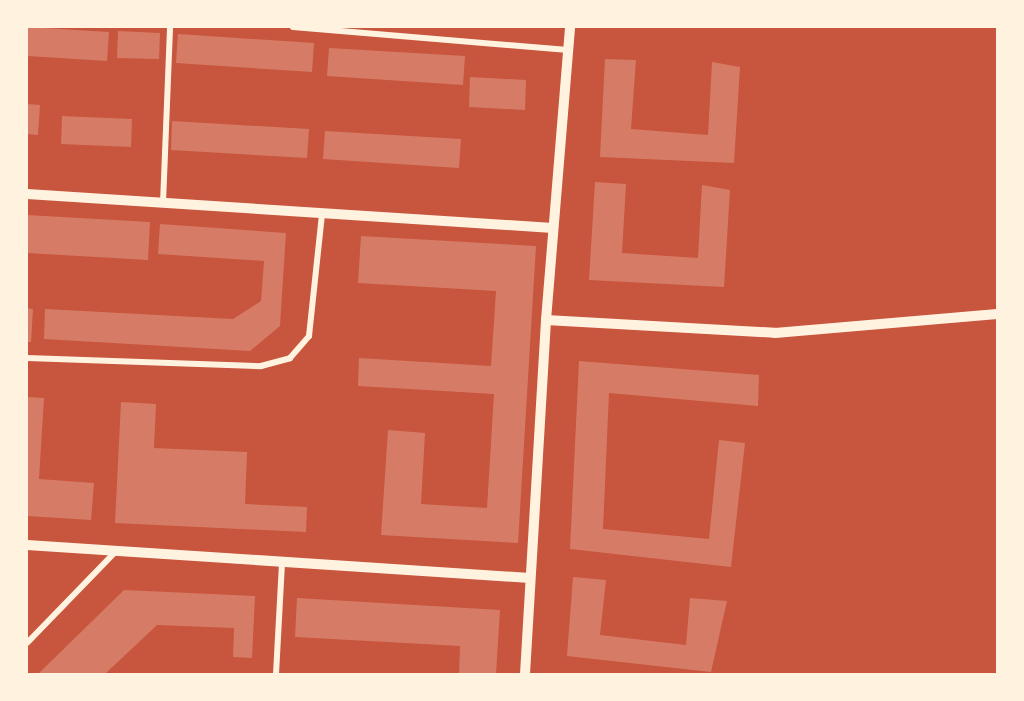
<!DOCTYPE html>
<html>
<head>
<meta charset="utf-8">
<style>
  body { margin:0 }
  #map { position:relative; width:1024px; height:701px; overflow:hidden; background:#c8553d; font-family:"Noto Sans",sans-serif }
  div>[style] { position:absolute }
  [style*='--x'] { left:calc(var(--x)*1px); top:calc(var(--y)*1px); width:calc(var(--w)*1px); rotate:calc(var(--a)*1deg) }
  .building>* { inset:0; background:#d67c66 }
  .minor>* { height:6px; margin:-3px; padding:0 3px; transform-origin:3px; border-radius:3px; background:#fff3e0 }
  .tertiary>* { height:10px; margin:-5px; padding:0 5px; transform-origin:5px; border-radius:5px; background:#fff3e0 }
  span { translate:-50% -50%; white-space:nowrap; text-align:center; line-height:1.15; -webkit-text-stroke:6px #fff3e0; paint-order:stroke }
  .frame { position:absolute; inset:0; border:28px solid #fff3e0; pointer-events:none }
</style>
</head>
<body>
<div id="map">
  <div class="building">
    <div style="clip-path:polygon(27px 27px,109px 32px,107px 61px,27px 56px)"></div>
    <div style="clip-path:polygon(118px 31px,160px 33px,159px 59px,117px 58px)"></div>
    <div style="clip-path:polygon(178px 34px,314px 43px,312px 72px,176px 63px)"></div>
    <div style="clip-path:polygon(329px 48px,465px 56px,463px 85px,327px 76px)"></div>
    <div style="clip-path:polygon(605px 59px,636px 60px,631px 129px,708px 135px,712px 62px,740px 67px,734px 163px,600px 157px)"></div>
    <div style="clip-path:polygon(470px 77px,526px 80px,525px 110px,469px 107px)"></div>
    <div style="clip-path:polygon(27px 104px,40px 105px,38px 135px,27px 134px)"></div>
    <div style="clip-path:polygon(62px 116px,132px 119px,131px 147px,61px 144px)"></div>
    <div style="clip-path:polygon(172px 121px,309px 129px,307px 158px,171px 150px)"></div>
    <div style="clip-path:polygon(325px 131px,461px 139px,459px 168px,323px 159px)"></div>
    <div style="clip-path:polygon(595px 182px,626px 184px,622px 253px,698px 258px,702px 185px,730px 190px,724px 287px,589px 280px)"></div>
    <div style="clip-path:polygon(27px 215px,150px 222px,148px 260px,27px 253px)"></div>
    <div style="clip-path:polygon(160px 224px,286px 233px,280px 326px,250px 351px,44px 339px,45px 309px,233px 319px,261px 301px,264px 261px,158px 254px)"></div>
    <div style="clip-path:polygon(361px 236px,536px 246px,518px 543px,381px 535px,388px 430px,425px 433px,421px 504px,487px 508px,494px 394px,358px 386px,359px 358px,491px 366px,496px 291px,358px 283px)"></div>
    <div style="clip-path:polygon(27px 308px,33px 309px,31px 342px,27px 342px)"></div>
    <div style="clip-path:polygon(579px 361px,759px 375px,758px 406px,609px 393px,603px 529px,709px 539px,719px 440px,745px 443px,731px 567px,570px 549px)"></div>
    <div style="clip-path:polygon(27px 397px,44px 398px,39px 479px,94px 483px,91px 520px,27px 516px)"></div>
    <div style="clip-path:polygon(121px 402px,156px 404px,154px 448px,247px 452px,245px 504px,307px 507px,306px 532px,115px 523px)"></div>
    <div style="clip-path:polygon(573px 577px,606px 580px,600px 635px,686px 645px,690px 598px,727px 601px,711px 672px,567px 656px)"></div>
    <div style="clip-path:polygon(124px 590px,255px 596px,252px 658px,233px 657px,234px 628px,157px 625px,105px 674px,38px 674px)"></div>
    <div style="clip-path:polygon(297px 598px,500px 610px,496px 674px,459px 674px,460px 646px,295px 637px)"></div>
  </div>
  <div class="minor">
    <div style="--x:293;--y:27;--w:276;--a:4.8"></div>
    <div style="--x:163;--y:203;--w:176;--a:-87.7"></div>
    <div style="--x:27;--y:358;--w:234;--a:2"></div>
    <div style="--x:261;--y:366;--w:30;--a:-15"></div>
    <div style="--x:290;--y:358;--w:29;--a:-49"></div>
    <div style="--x:309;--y:336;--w:123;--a:-83.9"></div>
    <div style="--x:27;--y:643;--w:128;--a:-45.9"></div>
    <div style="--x:276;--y:674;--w:112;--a:-86.9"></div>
  </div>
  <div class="tertiary">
    <div style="--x:27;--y:194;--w:527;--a:3.7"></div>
    <div style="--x:546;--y:320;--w:229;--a:3.2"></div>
    <div style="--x:775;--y:333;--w:223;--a:-4.9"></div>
    <div style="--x:27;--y:545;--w:504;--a:3.75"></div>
    <div style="--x:525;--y:674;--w:355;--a:-86.6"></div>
    <div style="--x:546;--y:320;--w:294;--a:-85.3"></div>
  </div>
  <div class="frame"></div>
</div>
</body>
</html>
